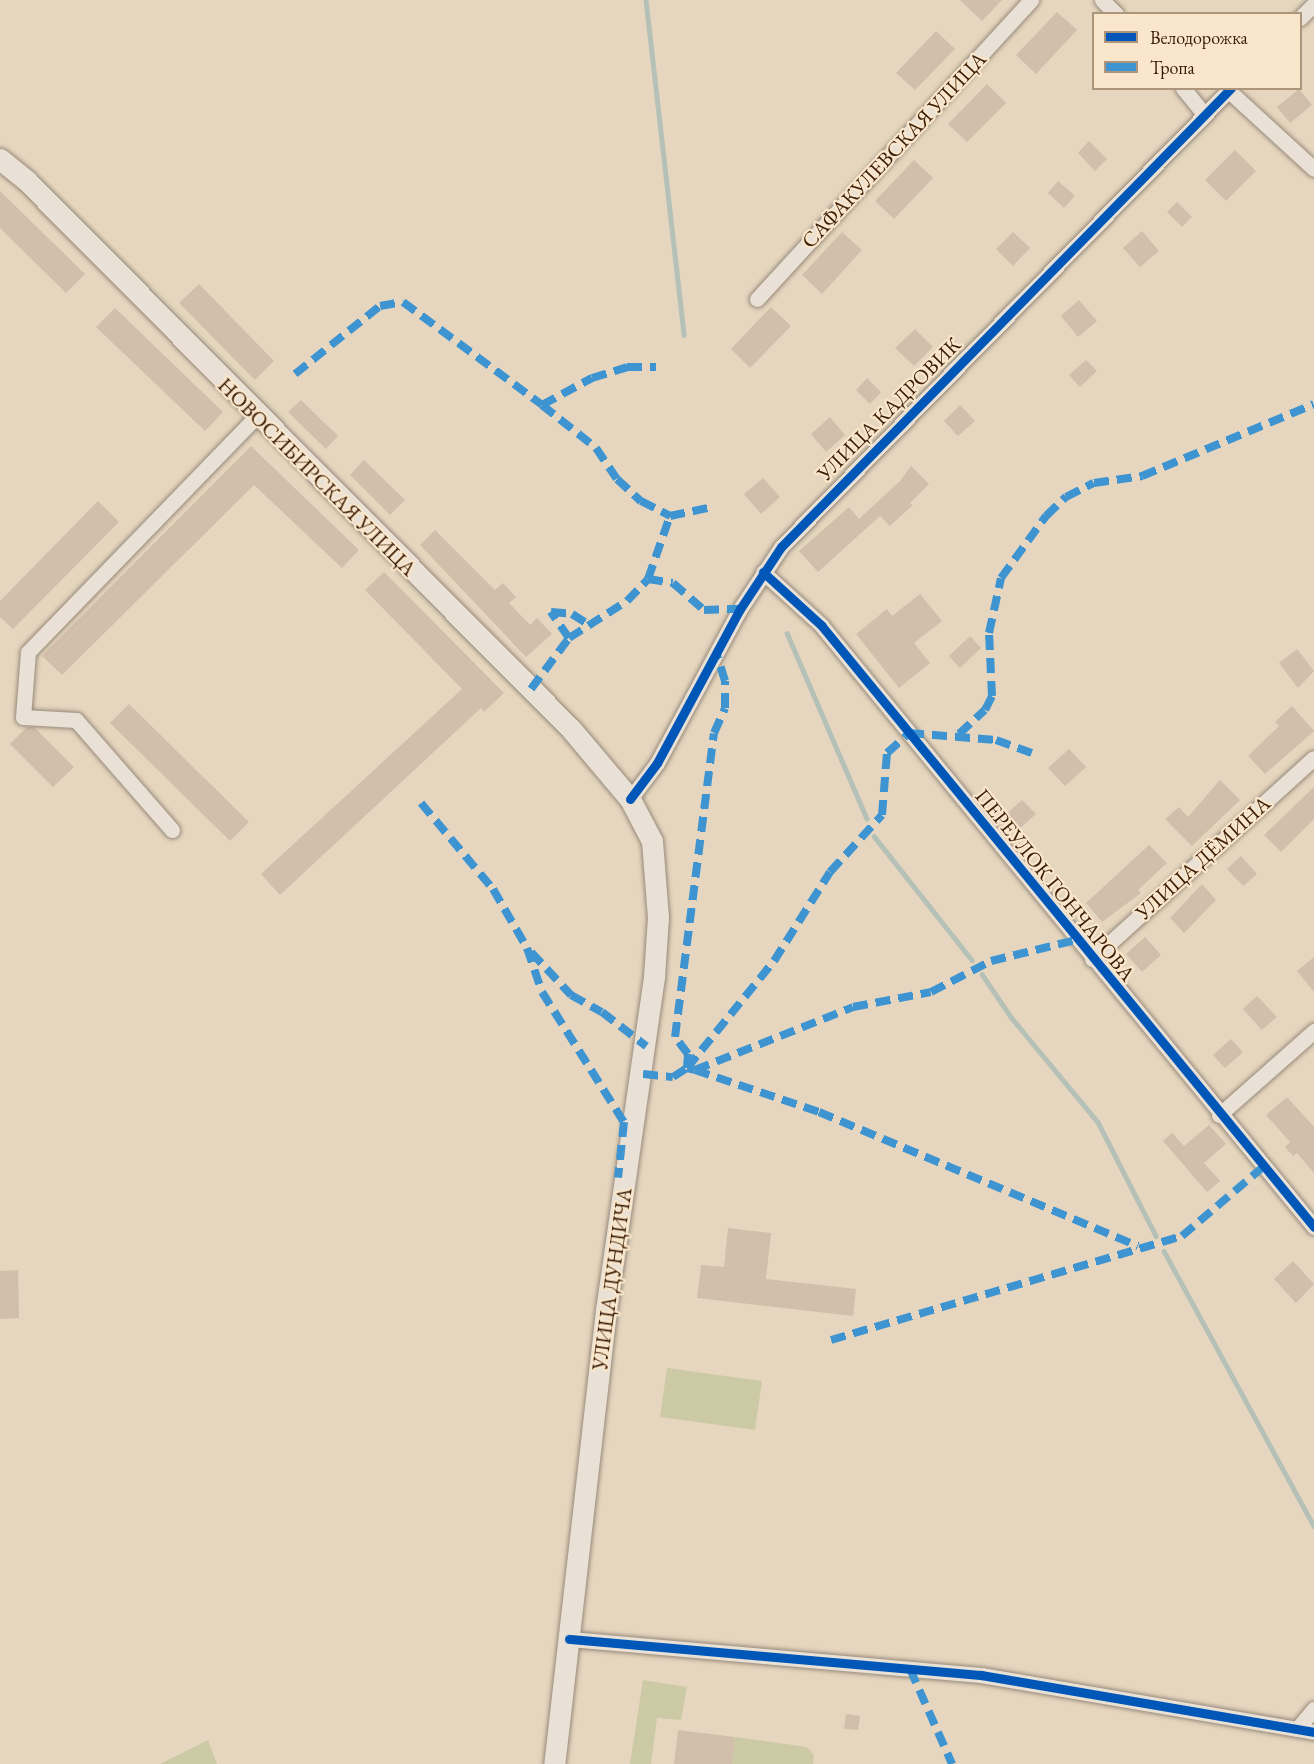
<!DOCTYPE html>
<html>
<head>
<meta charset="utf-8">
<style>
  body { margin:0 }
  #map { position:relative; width:1314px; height:1764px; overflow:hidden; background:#e6d6bf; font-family:"EB Garamond",serif }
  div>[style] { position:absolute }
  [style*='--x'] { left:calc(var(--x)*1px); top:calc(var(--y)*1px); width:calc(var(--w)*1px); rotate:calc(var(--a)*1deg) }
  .green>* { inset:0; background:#cccaa5 }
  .stream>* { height:4.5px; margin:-2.25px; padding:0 2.25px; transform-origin:2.25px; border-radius:2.25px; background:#b5c1b7 }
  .building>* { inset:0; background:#d1beab }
  .roads { filter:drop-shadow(0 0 2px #978a7a) drop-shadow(0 0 2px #978a7a) }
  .minor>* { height:15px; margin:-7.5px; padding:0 7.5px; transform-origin:7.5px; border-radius:7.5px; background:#e9e1d6 }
  .secondary>* { height:21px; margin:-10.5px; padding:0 10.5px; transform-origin:10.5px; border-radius:10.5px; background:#e9e1d6 }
  .quiet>* { height:8px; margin-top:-4px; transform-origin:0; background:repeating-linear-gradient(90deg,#3e94d1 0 15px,transparent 0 23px) }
  .cycleway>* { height:9px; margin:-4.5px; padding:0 4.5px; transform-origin:4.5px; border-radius:4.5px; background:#0057b8 }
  span { translate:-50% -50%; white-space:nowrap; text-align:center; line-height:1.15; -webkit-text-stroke:4.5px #fae6ca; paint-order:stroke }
  .street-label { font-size:21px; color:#391c06 }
  .legend { position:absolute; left:1092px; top:12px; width:210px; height:78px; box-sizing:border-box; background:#fae6ca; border:2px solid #ad957c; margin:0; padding:8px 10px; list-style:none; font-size:18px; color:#391c06 }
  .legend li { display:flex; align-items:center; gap:12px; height:30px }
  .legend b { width:30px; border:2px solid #ad957c }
</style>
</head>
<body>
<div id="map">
  <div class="green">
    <div style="clip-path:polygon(667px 1368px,762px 1381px,755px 1430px,660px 1417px)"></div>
    <div style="clip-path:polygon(643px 1680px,687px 1687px,681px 1720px,657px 1718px,651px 1764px,630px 1764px)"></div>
    <div style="clip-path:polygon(735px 1737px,807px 1747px,814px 1755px,813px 1764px,732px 1764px)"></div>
    <div style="clip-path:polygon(208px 1740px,217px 1764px,160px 1764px)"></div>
  </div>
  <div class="stream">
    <div style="--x:646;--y:0;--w:337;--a:83.5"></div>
    <div style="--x:787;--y:633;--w:202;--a:66.7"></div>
    <div style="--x:874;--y:836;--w:158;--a:51.7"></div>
    <div style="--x:982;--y:974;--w:52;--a:56"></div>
    <div style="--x:1011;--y:1017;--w:136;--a:50.4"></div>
    <div style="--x:1098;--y:1122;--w:128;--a:63"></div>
    <div style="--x:1164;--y:1251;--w:313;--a:61.4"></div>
  </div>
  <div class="building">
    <div style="clip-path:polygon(960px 0,1002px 0,982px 21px)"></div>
    <div style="clip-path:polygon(1057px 12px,1077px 30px,1036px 74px,1016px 55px)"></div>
    <div style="clip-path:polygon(936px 31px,955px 49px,915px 90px,896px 73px)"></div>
    <div style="clip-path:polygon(987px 84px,1006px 103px,967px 142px,948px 124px)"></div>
    <div style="clip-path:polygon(1299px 89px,1312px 105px,1290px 123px,1277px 107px)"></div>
    <div style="clip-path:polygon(1089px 141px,1107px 159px,1095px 171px,1078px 153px)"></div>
    <div style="clip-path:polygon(1235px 150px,1256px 171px,1226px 201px,1205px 180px)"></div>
    <div style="clip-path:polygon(914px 160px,933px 178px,894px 219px,875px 201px)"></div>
    <div style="clip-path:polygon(1058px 181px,1075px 196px,1064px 208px,1048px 193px)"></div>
    <div style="clip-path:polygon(0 191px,85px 274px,66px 293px,0 228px)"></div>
    <div style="clip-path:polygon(1177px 202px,1192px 217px,1182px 227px,1167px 212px)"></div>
    <div style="clip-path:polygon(1142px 231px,1159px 251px,1140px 267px,1123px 248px)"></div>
    <div style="clip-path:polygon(842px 232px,862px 250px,822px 294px,802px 275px)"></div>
    <div style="clip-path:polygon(1013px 232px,1030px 248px,1013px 266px,996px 249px)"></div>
    <div style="clip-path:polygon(199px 284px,274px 361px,255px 380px,179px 303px)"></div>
    <div style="clip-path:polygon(1079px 300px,1097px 321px,1078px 337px,1061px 316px)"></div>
    <div style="clip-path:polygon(771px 307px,791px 326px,750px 368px,731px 349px)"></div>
    <div style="clip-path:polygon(115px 308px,223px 412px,205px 431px,96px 327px)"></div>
    <div style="clip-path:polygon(915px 329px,933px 347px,914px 366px,895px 348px)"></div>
    <div style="clip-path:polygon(1086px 360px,1097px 371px,1080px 387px,1069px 375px)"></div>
    <div style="clip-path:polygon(867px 378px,881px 392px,870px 404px,856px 390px)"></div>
    <div style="clip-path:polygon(301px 400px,338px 436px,326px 449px,288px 412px)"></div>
    <div style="clip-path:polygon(960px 405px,975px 421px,958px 436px,944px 421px)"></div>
    <div style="clip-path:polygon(830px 417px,845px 435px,826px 452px,811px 434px)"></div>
    <div style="clip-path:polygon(251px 446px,359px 550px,342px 568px,254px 485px,62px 675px,42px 656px)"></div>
    <div style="clip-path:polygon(364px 460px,405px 500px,390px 515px,350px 475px)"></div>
    <div style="clip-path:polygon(911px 466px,929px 484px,910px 503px,913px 505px,890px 526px,880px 516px,818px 572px,799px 551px,849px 507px,859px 519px,900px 481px)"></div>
    <div style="clip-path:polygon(763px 478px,780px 497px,761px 514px,744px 494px)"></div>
    <div style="clip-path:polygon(98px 501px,119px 522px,13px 629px,0 617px,0 601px)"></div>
    <div style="clip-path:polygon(435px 530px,495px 590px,503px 583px,516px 597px,509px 603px,530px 625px,537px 618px,552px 634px,526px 657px,420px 545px)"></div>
    <div style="clip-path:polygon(384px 572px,504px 693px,484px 712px,481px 708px,280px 895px,261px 874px,462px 689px,365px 590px)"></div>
    <div style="clip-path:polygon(920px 594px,942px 621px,914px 643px,930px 663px,899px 688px,856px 634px,887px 609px,892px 616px)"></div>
    <div style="clip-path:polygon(970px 636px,981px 648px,960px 668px,949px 656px)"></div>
    <div style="clip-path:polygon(1297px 649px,1314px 671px,1298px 688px,1279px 663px)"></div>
    <div style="clip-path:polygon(129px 704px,249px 822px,230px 841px,110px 723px)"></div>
    <div style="clip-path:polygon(1292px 706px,1314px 731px,1265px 774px,1248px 756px,1279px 726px,1275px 722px)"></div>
    <div style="clip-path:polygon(27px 727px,34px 727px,74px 767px,53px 787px,10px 744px)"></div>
    <div style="clip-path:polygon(1069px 749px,1086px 767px,1065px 786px,1048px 768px)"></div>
    <div style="clip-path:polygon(1220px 780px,1240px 800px,1192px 846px,1165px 819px,1179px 807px,1188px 817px)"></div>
    <div style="clip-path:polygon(1314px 787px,1314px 819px,1281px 852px,1264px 835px)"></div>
    <div style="clip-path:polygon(1022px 800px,1036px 814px,1016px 832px,1003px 817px)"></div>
    <div style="clip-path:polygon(1149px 845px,1167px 863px,1138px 890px,1141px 893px,1102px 922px,1086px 903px)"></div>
    <div style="clip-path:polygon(1241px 856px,1257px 874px,1243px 886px,1227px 869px)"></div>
    <div style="clip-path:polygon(1202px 884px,1216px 900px,1184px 933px,1170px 918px)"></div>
    <div style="clip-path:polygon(1145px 937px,1161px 955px,1142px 972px,1126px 954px)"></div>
    <div style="clip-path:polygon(1314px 957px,1314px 992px,1297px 971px)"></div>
    <div style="clip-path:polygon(1257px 996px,1277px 1017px,1262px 1030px,1243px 1009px)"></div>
    <div style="clip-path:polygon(1231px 1039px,1243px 1052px,1225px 1068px,1213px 1055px)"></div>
    <div style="clip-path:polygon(1287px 1097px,1314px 1127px,1314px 1173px,1297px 1153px,1293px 1156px,1285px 1147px,1290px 1142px,1266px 1115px)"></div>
    <div style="clip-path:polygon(1209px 1125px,1226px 1144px,1204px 1163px,1220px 1181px,1207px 1192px,1163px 1141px,1172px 1133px,1184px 1146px)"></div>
    <div style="clip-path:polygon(728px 1228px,771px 1233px,766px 1279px,856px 1289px,853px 1316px,697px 1298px,701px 1265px,724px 1267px)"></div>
    <div style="clip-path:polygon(1293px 1261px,1314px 1284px,1296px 1303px,1274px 1279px)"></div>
    <div style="clip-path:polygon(18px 1270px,19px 1318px,0 1319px,0 1271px)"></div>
    <div style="clip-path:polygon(846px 1714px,860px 1716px,858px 1730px,844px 1729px)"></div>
    <div style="clip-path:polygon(678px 1730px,735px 1737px,732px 1764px,674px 1764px)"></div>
  </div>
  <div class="roads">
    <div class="minor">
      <div style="--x:1102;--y:0;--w:20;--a:45"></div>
      <div style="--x:1300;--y:18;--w:20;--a:-45"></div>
      <div style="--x:1183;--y:88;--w:35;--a:51"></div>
      <div style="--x:1229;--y:91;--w:115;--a:42.5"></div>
      <div style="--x:757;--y:299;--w:406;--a:-47.5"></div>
      <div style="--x:763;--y:572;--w:79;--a:42.4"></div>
      <div style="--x:821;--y:625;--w:778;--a:50.68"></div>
      <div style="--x:630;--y:799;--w:45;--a:-53.1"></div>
      <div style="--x:657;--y:763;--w:175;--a:-61.7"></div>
      <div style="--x:740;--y:609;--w:74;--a:-56.5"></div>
      <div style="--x:781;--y:547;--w:643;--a:-45.57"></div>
      <div style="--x:172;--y:830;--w:146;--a:-131.1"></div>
      <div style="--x:76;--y:720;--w:53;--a:-176.8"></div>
      <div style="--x:23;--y:717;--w:65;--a:-85.6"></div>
      <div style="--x:28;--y:652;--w:329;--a:-45.9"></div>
      <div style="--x:1092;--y:959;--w:299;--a:-42.2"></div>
      <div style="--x:1219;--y:1115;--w:127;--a:-41.5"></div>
      <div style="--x:569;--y:1639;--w:414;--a:5"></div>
      <div style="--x:981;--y:1675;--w:338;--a:9.7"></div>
      <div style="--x:1297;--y:1729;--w:26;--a:-50"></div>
    </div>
    <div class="secondary">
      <div style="--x:0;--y:159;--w:35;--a:39"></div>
      <div style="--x:27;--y:181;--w:772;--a:45.21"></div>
      <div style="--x:571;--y:729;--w:92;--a:49.9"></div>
      <div style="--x:630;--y:799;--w:47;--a:62.4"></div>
      <div style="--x:652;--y:841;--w:76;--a:85.5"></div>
      <div style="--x:658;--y:917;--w:60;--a:93.8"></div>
      <div style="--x:654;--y:977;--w:336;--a:98.2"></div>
      <div style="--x:606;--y:1310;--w:457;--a:96.5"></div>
    </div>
  </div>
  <div class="quiet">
    <div style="--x:295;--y:374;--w:109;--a:-38.7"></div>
    <div style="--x:380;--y:306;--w:23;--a:-10"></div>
    <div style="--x:403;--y:302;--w:173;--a:36.5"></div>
    <div style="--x:542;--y:405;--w:57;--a:-28.4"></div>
    <div style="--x:592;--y:378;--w:37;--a:-17"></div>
    <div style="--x:627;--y:367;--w:29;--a:0"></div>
    <div style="--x:542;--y:405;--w:69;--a:38.5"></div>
    <div style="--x:596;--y:448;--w:37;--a:56"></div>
    <div style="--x:617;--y:479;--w:33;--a:43"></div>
    <div style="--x:641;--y:501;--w:33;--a:27"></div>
    <div style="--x:648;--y:579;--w:25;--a:9"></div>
    <div style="--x:673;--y:583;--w:41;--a:41.1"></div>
    <div style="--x:704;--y:610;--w:36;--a:-2"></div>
    <div style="--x:569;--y:638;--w:32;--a:-125"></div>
    <div style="--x:551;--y:612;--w:21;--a:5"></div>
    <div style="--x:572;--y:614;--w:19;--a:32"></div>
    <div style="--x:531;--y:689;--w:64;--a:-53.3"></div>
    <div style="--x:569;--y:638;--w:69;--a:-32.5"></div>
    <div style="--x:627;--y:601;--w:30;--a:-46"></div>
    <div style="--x:648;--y:579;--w:67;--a:-70.8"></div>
    <div style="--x:670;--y:516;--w:39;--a:-12"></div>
    <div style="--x:959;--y:734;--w:35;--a:-43"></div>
    <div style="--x:985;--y:710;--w:16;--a:-63"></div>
    <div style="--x:992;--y:696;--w:63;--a:-92.7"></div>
    <div style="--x:989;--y:633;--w:56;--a:-77.7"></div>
    <div style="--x:1001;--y:578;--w:77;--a:-54"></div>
    <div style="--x:1046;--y:516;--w:28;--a:-44"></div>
    <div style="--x:1066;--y:497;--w:31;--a:-27"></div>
    <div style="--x:1094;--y:483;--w:49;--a:-8.3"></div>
    <div style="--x:1142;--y:476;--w:186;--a:-22.7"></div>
    <div style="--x:421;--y:803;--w:112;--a:50.1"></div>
    <div style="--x:493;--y:889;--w:68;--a:60"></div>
    <div style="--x:527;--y:948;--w:46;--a:71.2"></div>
    <div style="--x:542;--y:992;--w:154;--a:57.8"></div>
    <div style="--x:624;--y:1122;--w:56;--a:96.1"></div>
    <div style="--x:531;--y:952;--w:59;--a:47.1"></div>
    <div style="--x:571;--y:995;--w:35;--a:29"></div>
    <div style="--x:602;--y:1012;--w:56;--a:37.7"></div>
    <div style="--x:687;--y:1068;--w:138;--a:-50.9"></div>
    <div style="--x:774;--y:961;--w:105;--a:-57.8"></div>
    <div style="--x:830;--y:872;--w:77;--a:-47.6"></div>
    <div style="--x:882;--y:815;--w:62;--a:-85.4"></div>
    <div style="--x:887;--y:753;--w:30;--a:-42"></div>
    <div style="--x:909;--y:733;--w:87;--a:4.6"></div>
    <div style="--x:996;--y:740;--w:38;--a:20"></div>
    <div style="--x:687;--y:1068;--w:14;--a:-86"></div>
    <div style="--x:688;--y:1054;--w:21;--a:-127"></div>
    <div style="--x:675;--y:1037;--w:306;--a:-82.7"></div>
    <div style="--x:714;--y:733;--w:27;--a:-66"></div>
    <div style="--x:725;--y:708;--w:27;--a:-90"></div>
    <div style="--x:725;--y:681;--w:27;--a:-107"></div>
    <div style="--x:695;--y:1070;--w:131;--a:18.7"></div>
    <div style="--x:819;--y:1112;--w:346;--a:22.8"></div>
    <div style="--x:643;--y:1074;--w:30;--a:6"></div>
    <div style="--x:673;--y:1077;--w:17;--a:-33"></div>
    <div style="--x:687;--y:1068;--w:8;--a:14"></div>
    <div style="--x:695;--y:1070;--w:170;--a:-21.7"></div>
    <div style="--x:853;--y:1007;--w:79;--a:-10.9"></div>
    <div style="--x:931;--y:992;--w:68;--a:-27.3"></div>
    <div style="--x:991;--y:961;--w:88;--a:-13.9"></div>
    <div style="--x:831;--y:1340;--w:366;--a:-16.5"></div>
    <div style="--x:1182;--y:1236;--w:106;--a:-40.4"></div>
    <div style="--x:910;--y:1669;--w:104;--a:66.1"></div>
  </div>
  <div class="cycleway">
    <div style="--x:763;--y:572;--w:79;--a:42.4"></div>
    <div style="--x:821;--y:625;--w:778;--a:50.68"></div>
    <div style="--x:630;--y:799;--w:45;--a:-53.1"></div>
    <div style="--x:657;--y:763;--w:175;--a:-61.7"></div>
    <div style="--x:740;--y:609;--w:74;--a:-56.5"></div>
    <div style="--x:781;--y:547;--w:643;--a:-45.57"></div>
    <div style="--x:569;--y:1639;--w:414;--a:5"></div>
    <div style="--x:981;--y:1675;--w:338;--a:9.7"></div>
  </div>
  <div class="street-label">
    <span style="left:894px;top:150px;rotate:-47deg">САФАКУЛЕВСКАЯ УЛИЦА</span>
    <span style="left:889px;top:409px;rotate:-45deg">УЛИЦА КАДРОВИК</span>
    <span style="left:317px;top:477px;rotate:45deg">НОВОСИБИРСКАЯ УЛИЦА</span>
    <span style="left:1203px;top:858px;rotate:-42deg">УЛИЦА ДЁМИНА</span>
    <span style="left:1055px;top:885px;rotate:51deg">ПЕРЕУЛОК ГОНЧАРОВА</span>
    <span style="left:612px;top:1279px;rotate:-82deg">УЛИЦА ДУНДИЧА</span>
  </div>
  <ul class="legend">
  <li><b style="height:8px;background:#0057b8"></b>Велодорожка</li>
  <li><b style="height:8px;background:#3e94d1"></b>Тропа</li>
  </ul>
</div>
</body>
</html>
